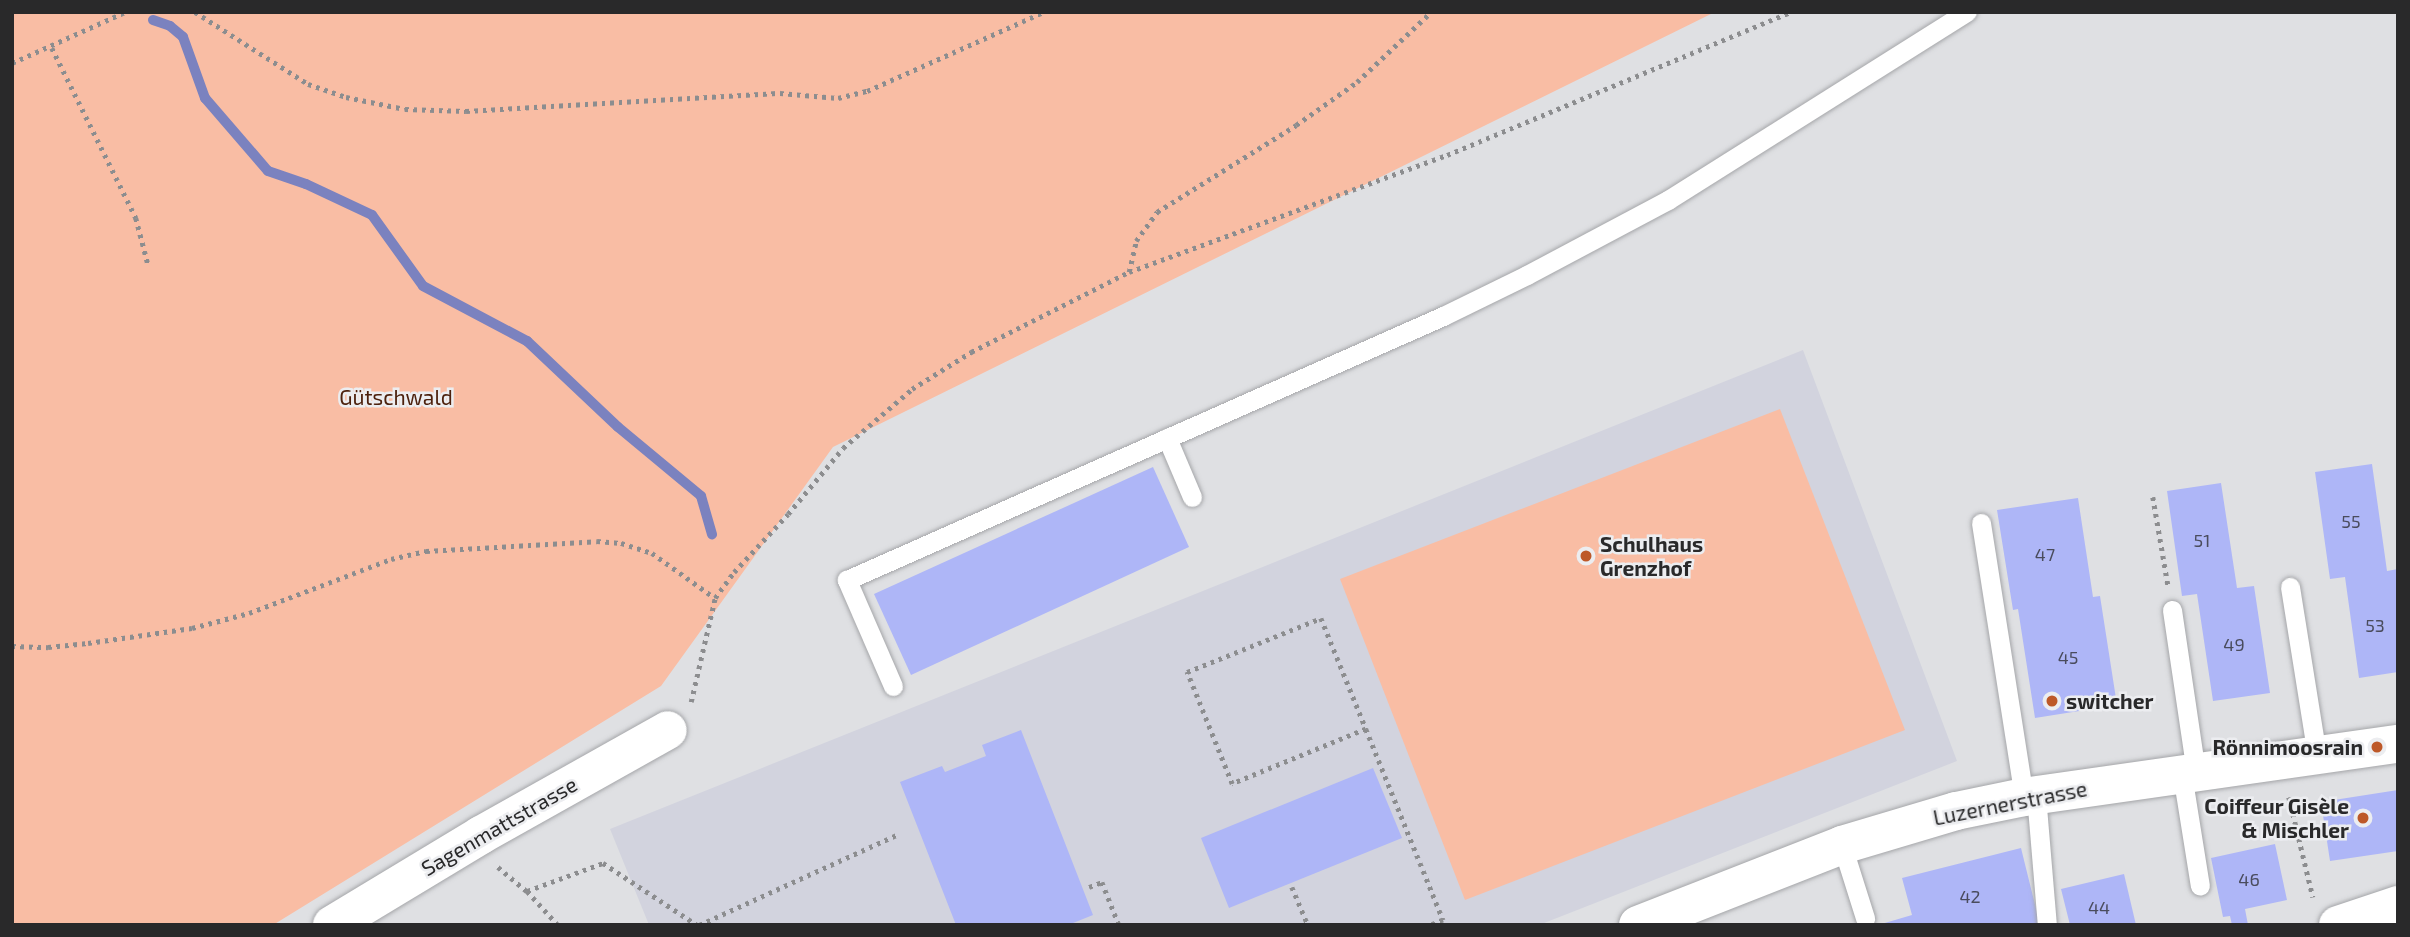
<!DOCTYPE html>
<html>
<head>
<meta charset="utf-8">
<style>
  body { margin:0 }
  #map { position:relative; width:2410px; height:937px; overflow:hidden; background:#dfe0e3; font-family:"Exo 2",sans-serif }
  div>[style] { position:absolute }
  [style*='--x'] { left:calc(var(--x)*1px); top:calc(var(--y)*1px); width:calc(var(--w)*1px); rotate:calc(var(--a)*1deg) }
  .built>* { inset:0; background:#d2d3de }
  .green>* { inset:0; background:#f9bda4 }
  .stream>* { height:10px; margin:-5px; padding:0 5px; transform-origin:5px; border-radius:5px; background:#7b82bf }
  .building>* { inset:0; background:#aeb6f7 }
  .path>* { height:4.5px; margin-top:-2.25px; transform-origin:0; background:repeating-linear-gradient(90deg,#8c8d8f 0 3.5px,transparent 0 8.5px) }
  .roads { filter:drop-shadow(0 0 2px #a5a6a9) drop-shadow(0 0 2px #a5a6a9) }
  .service>* { height:19px; margin:-9.5px; padding:0 9.5px; transform-origin:9.5px; border-radius:9.5px; background:#fff }
  .minor>* { height:38px; margin:-19px; padding:0 19px; transform-origin:19px; border-radius:19px; background:#fff }
  .secondary>* { height:38px; margin:-19px; padding:0 19px; transform-origin:19px; border-radius:19px; background:#fff }
  .dots>* { width:19px; height:19px; translate:-50% -50%; box-sizing:border-box; border:4px solid #ecedf0; border-radius:50% }
  span { translate:-50% -50%; white-space:nowrap; text-align:center; line-height:1.15; -webkit-text-stroke:5px #ecedf0; paint-order:stroke }
  .number-label { font-size:18px; color:#4a4c5d }
  .number-label span { -webkit-text-stroke-width:0 }
  .park-label { font-size:21px; color:#4d210d }
  .poi-label { font-size:21px; color:#29292a; font-weight:700 }
  .left { translate:0 -50%; text-align:left }
  .right { translate:-100% -50%; text-align:right }
  .street-label { font-size:21px; color:#29292a }
  .frame { position:absolute; inset:0; border:14px solid #29292a; pointer-events:none }
</style>
</head>
<body>
<div id="map">
  <div class="built">
    <div style="clip-path:polygon(1803px 350px,1957px 761px,1539px 925px,649px 925px,610px 829px)"></div>
  </div>
  <div class="green">
    <div style="clip-path:polygon(12px 12px,1715px 12px,833px 447px,661px 686px,273px 925px,12px 925px)"></div>
    <div style="clip-path:polygon(1780px 409px,1905px 730px,1465px 900px,1340px 579px)"></div>
  </div>
  <div class="stream">
    <div style="--x:153;--y:20;--w:18;--a:19"></div>
    <div style="--x:170;--y:26;--w:17;--a:40"></div>
    <div style="--x:183;--y:37;--w:65;--a:70.2"></div>
    <div style="--x:205;--y:98;--w:96;--a:49.2"></div>
    <div style="--x:268;--y:171;--w:40;--a:18.9"></div>
    <div style="--x:306;--y:184;--w:73;--a:25.2"></div>
    <div style="--x:372;--y:215;--w:87;--a:54.3"></div>
    <div style="--x:423;--y:286;--w:118;--a:27.9"></div>
    <div style="--x:527;--y:341;--w:125;--a:43.4"></div>
    <div style="--x:618;--y:427;--w:108;--a:39.7"></div>
    <div style="--x:701;--y:496;--w:40;--a:74"></div>
  </div>
  <div class="building">
    <div style="clip-path:polygon(2372px 464px,2387px 571px,2398px 569px,2398px 672px,2359px 678px,2345px 577px,2330px 579px,2315px 472px)"></div>
    <div style="clip-path:polygon(1153px 467px,1189px 547px,911px 675px,874px 594px)"></div>
    <div style="clip-path:polygon(2221px 483px,2237px 588px,2254px 586px,2270px 693px,2213px 701px,2197px 594px,2182px 596px,2167px 491px)"></div>
    <div style="clip-path:polygon(2078px 498px,2093px 597px,2100px 596px,2117px 705px,2035px 718px,2018px 609px,2013px 610px,1997px 510px)"></div>
    <div style="clip-path:polygon(1021px 730px,1093px 915px,1068px 925px,956px 925px,900px 782px,942px 766px,945px 772px,986px 756px,982px 745px)"></div>
    <div style="clip-path:polygon(1373px 768px,1402px 838px,1229px 908px,1201px 838px)"></div>
    <div style="clip-path:polygon(2398px 790px,2398px 851px,2330px 861px,2321px 802px)"></div>
    <div style="clip-path:polygon(2275px 844px,2287px 900px,2245px 909px,2248px 925px,2232px 925px,2230px 916px,2223px 917px,2211px 858px)"></div>
    <div style="clip-path:polygon(2021px 848px,2040px 925px,1878px 925px,1912px 915px,1902px 878px)"></div>
    <div style="clip-path:polygon(2124px 874px,2136px 925px,2070px 925px,2061px 889px)"></div>
  </div>
  <div class="path">
    <div style="--x:195;--y:12;--w:134;--a:32.5"></div>
    <div style="--x:308;--y:84;--w:40;--a:18.9"></div>
    <div style="--x:346;--y:97;--w:60;--a:11.5"></div>
    <div style="--x:405;--y:109;--w:61;--a:1.9"></div>
    <div style="--x:466;--y:111;--w:315;--a:-3.3"></div>
    <div style="--x:780;--y:93;--w:58;--a:4.9"></div>
    <div style="--x:838;--y:98;--w:30;--a:-14"></div>
    <div style="--x:867;--y:91;--w:194;--a:-24.1"></div>
    <div style="--x:52;--y:48;--w:190;--a:63.7"></div>
    <div style="--x:136;--y:218;--w:48;--a:75.4"></div>
    <div style="--x:12;--y:63;--w:124;--a:-24.3"></div>
    <div style="--x:1129;--y:272;--w:32;--a:-77"></div>
    <div style="--x:1136;--y:241;--w:36;--a:-54"></div>
    <div style="--x:1157;--y:212;--w:164;--a:-32"></div>
    <div style="--x:1296;--y:125;--w:75;--a:-35.2"></div>
    <div style="--x:1357;--y:82;--w:102;--a:-43.4"></div>
    <div style="--x:2153;--y:497;--w:89;--a:80.3"></div>
    <div style="--x:12;--y:646;--w:36;--a:2"></div>
    <div style="--x:48;--y:647;--w:40;--a:-5.7"></div>
    <div style="--x:88;--y:643;--w:105;--a:-8.2"></div>
    <div style="--x:192;--y:628;--w:59;--a:-14.7"></div>
    <div style="--x:249;--y:613;--w:152;--a:-20.8"></div>
    <div style="--x:391;--y:559;--w:36;--a:-13"></div>
    <div style="--x:426;--y:551;--w:171;--a:-3.3"></div>
    <div style="--x:597;--y:541;--w:24;--a:5"></div>
    <div style="--x:621;--y:543;--w:33;--a:18"></div>
    <div style="--x:652;--y:553;--w:77;--a:35.5"></div>
    <div style="--x:691;--y:702;--w:107;--a:-77"></div>
    <div style="--x:715;--y:598;--w:32;--a:-54"></div>
    <div style="--x:734;--y:572;--w:79;--a:-47"></div>
    <div style="--x:788;--y:514;--w:86;--a:-50.2"></div>
    <div style="--x:843;--y:448;--w:91;--a:-40.5"></div>
    <div style="--x:912;--y:389;--w:70;--a:-32.1"></div>
    <div style="--x:971;--y:352;--w:177;--a:-26.9"></div>
    <div style="--x:1129;--y:272;--w:339;--a:-20.2"></div>
    <div style="--x:1447;--y:155;--w:373;--a:-22.6"></div>
    <div style="--x:1366;--y:729;--w:145;--a:157.7"></div>
    <div style="--x:1232;--y:784;--w:121;--a:-111.9"></div>
    <div style="--x:1187;--y:672;--w:144;--a:-21.9"></div>
    <div style="--x:1321;--y:618;--w:120;--a:67.9"></div>
    <div style="--x:1366;--y:729;--w:206;--a:68"></div>
    <div style="--x:1443;--y:920;--w:13;--a:157"></div>
    <div style="--x:2289;--y:797;--w:103;--a:76.5"></div>
    <div style="--x:498;--y:867;--w:38;--a:40"></div>
    <div style="--x:527;--y:891;--w:46;--a:47.6"></div>
    <div style="--x:1089;--y:887;--w:14;--a:-21"></div>
    <div style="--x:1102;--y:882;--w:46;--a:68.4"></div>
    <div style="--x:1292;--y:887;--w:41;--a:67.2"></div>
    <div style="--x:527;--y:891;--w:81;--a:-20.2"></div>
    <div style="--x:603;--y:863;--w:113;--a:33.4"></div>
    <div style="--x:699;--y:925;--w:220;--a:-24.5"></div>
  </div>
  <div class="roads">
    <div class="service">
      <div style="--x:1167;--y:438;--w:64;--a:67"></div>
      <div style="--x:1981;--y:523;--w:277;--a:81.1"></div>
      <div style="--x:2290;--y:587;--w:171;--a:80.9"></div>
      <div style="--x:2172;--y:610;--w:165;--a:81.6"></div>
      <div style="--x:893;--y:686;--w:116;--a:-113.5"></div>
      <div style="--x:847;--y:580;--w:652;--a:-23.89"></div>
      <div style="--x:1443;--y:316;--w:93;--a:-26"></div>
      <div style="--x:1527;--y:275;--w:160;--a:-28"></div>
      <div style="--x:1668;--y:200;--w:353;--a:-32.2"></div>
      <div style="--x:2182;--y:774;--w:113;--a:80.9"></div>
      <div style="--x:2036;--y:795;--w:130;--a:85.2"></div>
      <div style="--x:1842;--y:845;--w:77;--a:72.5"></div>
    </div>
    <div class="minor">
      <div style="--x:332;--y:925;--w:174;--a:-31.1"></div>
      <div style="--x:481;--y:835;--w:214;--a:-29.3"></div>
      <div style="--x:2338;--y:925;--w:63;--a:-18.4"></div>
    </div>
    <div class="secondary">
      <div style="--x:1638;--y:925;--w:219;--a:-21.4"></div>
      <div style="--x:1842;--y:845;--w:119;--a:-16.6"></div>
      <div style="--x:1956;--y:811;--w:69;--a:-11.6"></div>
      <div style="--x:2024;--y:797;--w:378;--a:-8.1"></div>
    </div>
  </div>
  <div class="dots">
    <div style="left:1586px;top:556px;background:#bd5828"></div>
    <div style="left:2052px;top:701px;background:#bd5828"></div>
    <div style="left:2377px;top:747px;background:#bd5828"></div>
    <div style="left:2363px;top:818px;background:#bd5828"></div>
  </div>
  <div class="number-label">
    <span style="left:2351px;top:521px">55</span>
    <span style="left:2202px;top:540px">51</span>
    <span style="left:2045px;top:554px">47</span>
    <span style="left:2375px;top:625px">53</span>
    <span style="left:2234px;top:644px">49</span>
    <span style="left:2068px;top:657px">45</span>
    <span style="left:2249px;top:879px">46</span>
    <span style="left:1970px;top:896px">42</span>
    <span style="left:2099px;top:907px">44</span>
  </div>
  <div class="park-label">
    <span style="left:396px;top:397px">Gütschwald</span>
  </div>
  <div class="poi-label">
    <span class="left" style="left:1600px;top:556px">Schulhaus<br>Grenzhof</span>
    <span class="left" style="left:2066px;top:701px">switcher</span>
    <span class="right" style="left:2363px;top:747px">Rönnimoosrain</span>
    <span class="right" style="left:2349px;top:818px">Coiffeur Gisèle<br>&amp; Mischler</span>
  </div>
  <div class="street-label">
    <span style="left:2010px;top:803px;rotate:-11deg">Luzernerstrasse</span>
    <span style="left:499px;top:826px;rotate:-30deg">Sagenmattstrasse</span>
  </div>
  <div class="frame"></div>
</div>
</body>
</html>
